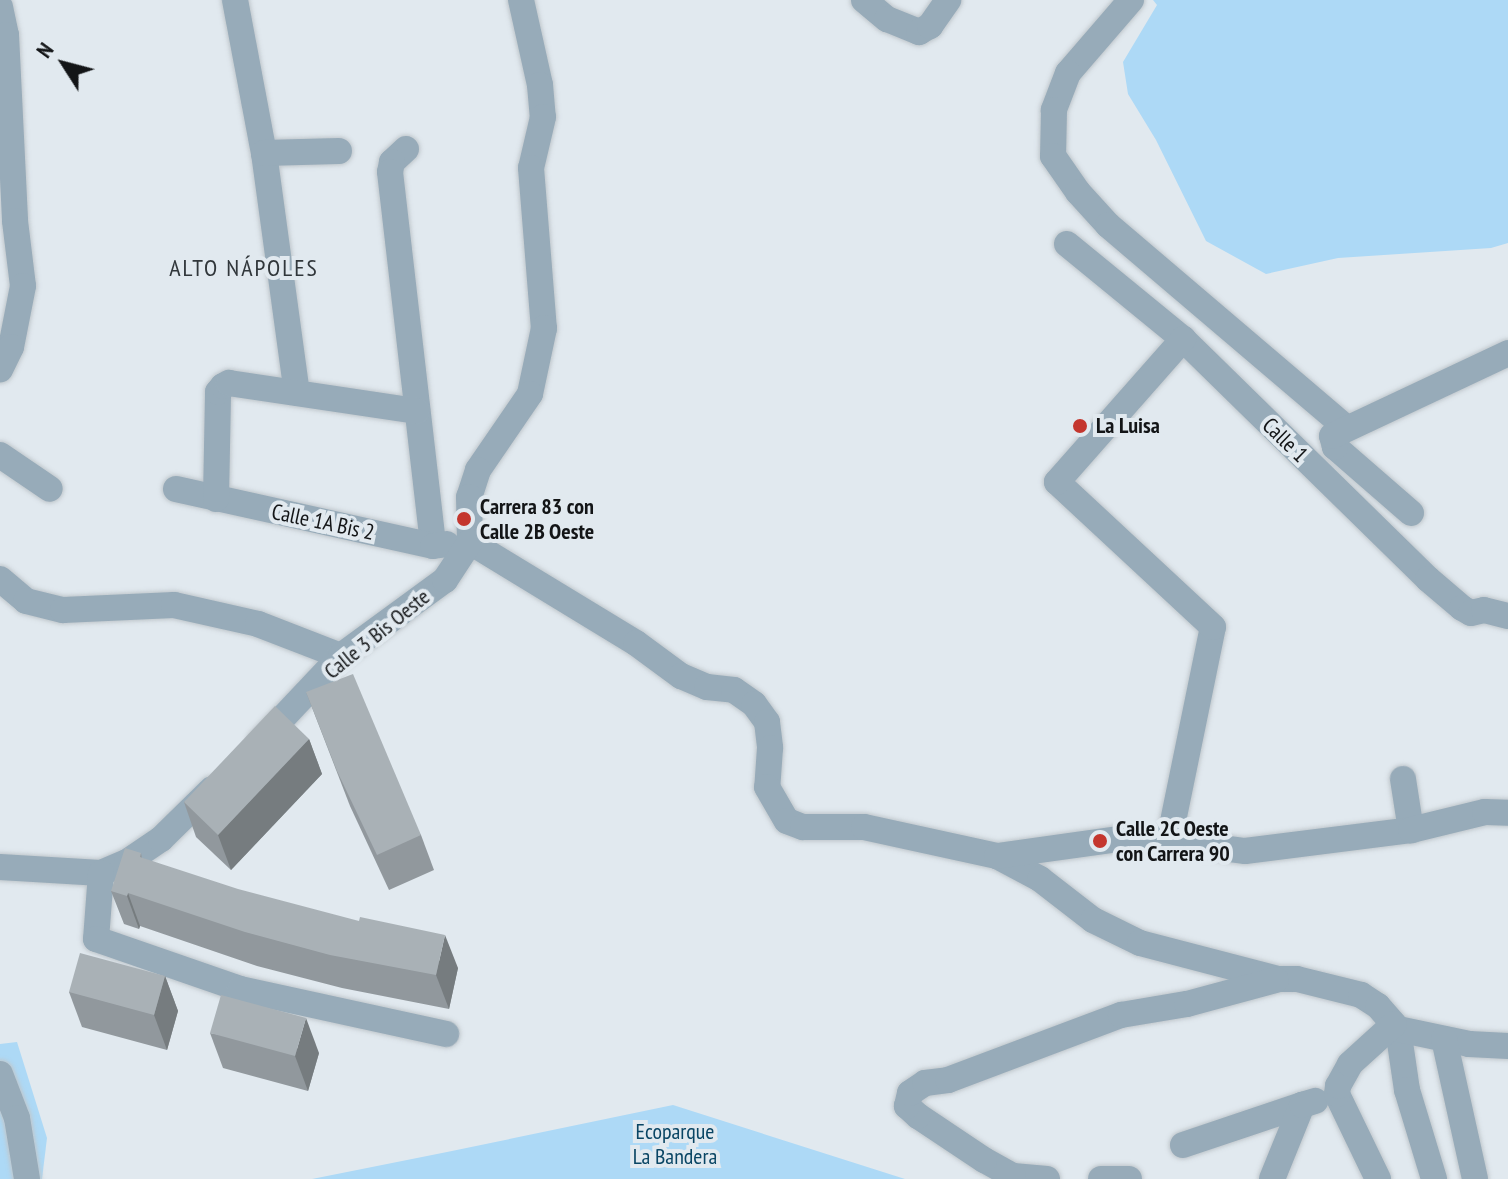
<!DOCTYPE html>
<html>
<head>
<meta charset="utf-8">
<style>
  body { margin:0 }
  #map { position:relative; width:1508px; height:1179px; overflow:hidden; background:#e1e9ef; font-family:"PT Sans Narrow",sans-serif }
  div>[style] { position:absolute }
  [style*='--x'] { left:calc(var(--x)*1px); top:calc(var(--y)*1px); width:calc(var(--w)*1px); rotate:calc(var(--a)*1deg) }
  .green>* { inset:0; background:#add9f6 }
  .roads { filter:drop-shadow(0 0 2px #c0c7cc) drop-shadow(0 0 2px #c0c7cc) }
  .minor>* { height:26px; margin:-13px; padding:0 13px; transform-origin:13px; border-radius:13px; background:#97abb9 }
  .wall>* { inset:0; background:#91989d }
  .shaded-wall>* { inset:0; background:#767c7f }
  .building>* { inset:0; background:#a9b1b6 }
  .dots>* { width:22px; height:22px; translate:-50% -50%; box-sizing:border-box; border:4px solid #e1e9ef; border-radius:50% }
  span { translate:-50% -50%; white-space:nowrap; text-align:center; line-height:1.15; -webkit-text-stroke:8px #e1e9ef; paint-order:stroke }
  .poi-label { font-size:22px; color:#131517; font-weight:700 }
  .left { translate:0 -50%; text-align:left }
  .street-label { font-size:22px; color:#131517 }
  .park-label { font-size:22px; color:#094564 }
  .neighbourhood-label { font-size:24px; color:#31373b; letter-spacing:2px }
  .north { position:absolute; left:24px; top:24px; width:80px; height:80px; -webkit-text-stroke:6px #e1e9ef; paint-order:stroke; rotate:306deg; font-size:22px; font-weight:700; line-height:32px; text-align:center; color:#131517 }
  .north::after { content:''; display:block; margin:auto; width:28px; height:36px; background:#131517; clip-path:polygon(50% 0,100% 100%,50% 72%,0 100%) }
</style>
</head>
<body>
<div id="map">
  <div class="green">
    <div style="clip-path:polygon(1153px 0,1508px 0,1508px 243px,1491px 248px,1338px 258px,1266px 274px,1206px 241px,1156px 140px,1128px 94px,1123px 62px,1157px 5px)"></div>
    <div style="clip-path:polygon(17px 1042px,47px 1138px,42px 1179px,0 1179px,0 1044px)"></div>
    <div style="clip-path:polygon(673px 1105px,905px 1179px,312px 1179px,447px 1152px)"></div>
  </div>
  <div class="roads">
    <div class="minor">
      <div style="--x:235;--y:0;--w:156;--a:79.3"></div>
      <div style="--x:264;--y:153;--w:242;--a:82.2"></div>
      <div style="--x:521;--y:0;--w:87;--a:77.4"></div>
      <div style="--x:540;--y:85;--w:32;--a:85"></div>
      <div style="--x:543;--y:117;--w:52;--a:103.2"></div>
      <div style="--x:531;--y:168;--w:161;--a:85.4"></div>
      <div style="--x:544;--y:328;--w:67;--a:102"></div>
      <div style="--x:530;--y:394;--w:92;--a:124.4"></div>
      <div style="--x:478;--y:470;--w:28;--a:108"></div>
      <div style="--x:469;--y:497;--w:45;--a:88.7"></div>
      <div style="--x:470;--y:542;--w:194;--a:31.3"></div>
      <div style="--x:636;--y:643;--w:56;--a:36.3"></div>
      <div style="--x:681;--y:676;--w:28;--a:23"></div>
      <div style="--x:707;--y:687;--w:27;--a:6"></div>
      <div style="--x:734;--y:690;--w:24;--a:35"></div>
      <div style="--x:754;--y:704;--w:22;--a:54"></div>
      <div style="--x:767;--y:722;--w:26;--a:83"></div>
      <div style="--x:770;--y:748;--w:39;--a:94"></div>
      <div style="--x:767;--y:787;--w:39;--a:60"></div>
      <div style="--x:787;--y:821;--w:17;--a:21"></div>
      <div style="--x:803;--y:827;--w:61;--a:0"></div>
      <div style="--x:864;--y:827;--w:136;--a:12.3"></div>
      <div style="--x:997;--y:856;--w:49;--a:28.1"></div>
      <div style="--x:1040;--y:879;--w:67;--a:37.7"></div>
      <div style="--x:1093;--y:920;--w:52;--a:26.1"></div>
      <div style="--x:1140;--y:943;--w:143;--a:14.6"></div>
      <div style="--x:1278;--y:979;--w:19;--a:0"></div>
      <div style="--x:1297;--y:979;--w:66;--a:14"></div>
      <div style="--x:1361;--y:995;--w:20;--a:33"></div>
      <div style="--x:1378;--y:1006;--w:30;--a:49"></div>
      <div style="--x:1398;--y:1029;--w:62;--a:81.6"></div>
      <div style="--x:1407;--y:1090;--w:93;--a:73.1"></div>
      <div style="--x:864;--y:0;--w:30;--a:40"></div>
      <div style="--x:887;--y:19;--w:35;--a:22"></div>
      <div style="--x:919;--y:32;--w:13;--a:-29"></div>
      <div style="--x:930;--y:26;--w:32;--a:-55"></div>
      <div style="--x:1131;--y:0;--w:96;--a:130.8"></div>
      <div style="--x:1068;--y:73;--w:40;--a:111"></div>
      <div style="--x:1054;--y:110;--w:46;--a:91.2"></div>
      <div style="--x:1053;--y:156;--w:44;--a:55.2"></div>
      <div style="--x:1078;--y:192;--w:45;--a:47.7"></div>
      <div style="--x:1108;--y:225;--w:311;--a:40.4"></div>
      <div style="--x:0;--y:7;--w:29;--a:78"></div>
      <div style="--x:6;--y:35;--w:186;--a:87.2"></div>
      <div style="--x:15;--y:221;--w:65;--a:83"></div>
      <div style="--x:23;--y:286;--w:62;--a:101.1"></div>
      <div style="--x:11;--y:347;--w:25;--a:116"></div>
      <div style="--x:406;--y:149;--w:19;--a:137"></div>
      <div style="--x:392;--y:162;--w:10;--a:101"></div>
      <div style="--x:390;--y:172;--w:376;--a:83.4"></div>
      <div style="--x:264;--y:153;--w:75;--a:-1.5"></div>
      <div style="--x:1067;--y:244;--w:150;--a:39.3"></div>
      <div style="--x:1183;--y:339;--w:343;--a:44.4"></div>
      <div style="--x:1428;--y:579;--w:45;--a:40.5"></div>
      <div style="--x:1462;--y:608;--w:10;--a:29"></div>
      <div style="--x:1471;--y:613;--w:13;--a:-13"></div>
      <div style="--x:1484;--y:610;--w:25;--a:14"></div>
      <div style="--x:0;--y:455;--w:60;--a:34.2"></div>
      <div style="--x:176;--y:489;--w:263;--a:12.5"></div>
      <div style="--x:433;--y:546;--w:14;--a:-8"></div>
      <div style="--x:216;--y:499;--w:107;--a:-88.9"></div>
      <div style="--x:218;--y:392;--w:8;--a:-50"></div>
      <div style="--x:223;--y:386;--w:7;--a:-27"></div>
      <div style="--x:229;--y:383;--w:190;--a:8.5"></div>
      <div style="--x:1411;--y:513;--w:101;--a:-139"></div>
      <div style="--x:1335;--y:447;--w:11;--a:-105"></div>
      <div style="--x:1332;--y:436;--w:195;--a:-25.2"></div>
      <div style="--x:0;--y:579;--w:34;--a:40"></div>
      <div style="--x:26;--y:601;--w:38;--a:14"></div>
      <div style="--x:63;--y:610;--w:111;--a:-2.6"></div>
      <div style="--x:174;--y:605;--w:86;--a:12.7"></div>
      <div style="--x:258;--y:624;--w:89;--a:21.1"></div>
      <div style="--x:260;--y:742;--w:118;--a:-46.7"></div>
      <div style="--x:341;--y:656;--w:129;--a:-36.2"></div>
      <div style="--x:445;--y:580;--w:45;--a:-56.7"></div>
      <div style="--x:1403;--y:779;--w:52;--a:81.1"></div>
      <div style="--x:1169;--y:841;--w:218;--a:-78.4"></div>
      <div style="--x:1213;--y:627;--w:213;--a:-137.1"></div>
      <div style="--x:1057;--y:482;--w:191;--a:-48.6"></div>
      <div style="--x:997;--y:856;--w:122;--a:-8"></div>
      <div style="--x:1118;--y:839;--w:51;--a:2.2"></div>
      <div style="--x:1169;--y:841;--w:77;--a:7.5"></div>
      <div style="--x:1245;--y:851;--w:167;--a:-7.2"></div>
      <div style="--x:1411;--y:830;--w:76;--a:-13.7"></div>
      <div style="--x:1485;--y:812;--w:23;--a:2"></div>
      <div style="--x:0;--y:867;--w:101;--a:3.4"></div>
      <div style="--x:101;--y:873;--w:28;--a:-23"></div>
      <div style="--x:127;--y:862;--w:41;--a:-34.1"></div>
      <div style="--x:161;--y:839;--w:71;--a:-44.4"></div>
      <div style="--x:101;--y:873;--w:66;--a:94.3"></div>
      <div style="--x:96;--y:939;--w:152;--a:19.1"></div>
      <div style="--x:240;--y:989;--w:211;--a:12.3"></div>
      <div style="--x:1398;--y:1029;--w:73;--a:11.9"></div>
      <div style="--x:1469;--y:1044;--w:39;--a:3"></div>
      <div style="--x:1444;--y:1039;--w:143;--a:77.5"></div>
      <div style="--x:0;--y:1074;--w:47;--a:68.9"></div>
      <div style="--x:17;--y:1118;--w:62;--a:80.7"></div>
      <div style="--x:1183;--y:1145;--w:126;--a:-18.6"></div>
      <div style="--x:1047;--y:1179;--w:34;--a:-175"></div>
      <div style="--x:1013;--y:1176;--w:33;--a:-151"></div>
      <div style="--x:984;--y:1160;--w:79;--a:-146.3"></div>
      <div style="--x:918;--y:1116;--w:15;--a:-138"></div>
      <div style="--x:907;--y:1106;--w:13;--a:-77"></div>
      <div style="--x:910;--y:1093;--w:18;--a:-34"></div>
      <div style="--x:925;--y:1083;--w:23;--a:-7"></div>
      <div style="--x:948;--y:1080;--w:185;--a:-20.6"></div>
      <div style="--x:1121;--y:1015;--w:67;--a:-9.5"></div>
      <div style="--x:1187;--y:1004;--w:92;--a:-15.1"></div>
      <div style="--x:1101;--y:1179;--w:28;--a:0"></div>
      <div style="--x:1272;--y:1179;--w:80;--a:-67.9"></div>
      <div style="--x:1302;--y:1105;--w:14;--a:-17"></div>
      <div style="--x:1378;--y:1179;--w:94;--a:-115.8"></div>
      <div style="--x:1337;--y:1094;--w:8;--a:-83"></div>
      <div style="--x:1338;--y:1086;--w:25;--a:-61"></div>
      <div style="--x:1350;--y:1064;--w:59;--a:-42.3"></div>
    </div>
  </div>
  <div class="wall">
    <div style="clip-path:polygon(306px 692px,421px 835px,434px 870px,389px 890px,350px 806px)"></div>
    <div style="clip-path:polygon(309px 739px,322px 774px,231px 870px,196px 837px,184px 802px)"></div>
    <div style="clip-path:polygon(141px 853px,142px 858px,458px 968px,449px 1009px,342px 988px,257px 966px,140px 926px,139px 929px,124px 924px,111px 891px)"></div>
    <div style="clip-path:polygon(165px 976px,178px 1011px,167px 1050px,82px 1027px,69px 992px)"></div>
    <div style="clip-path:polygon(210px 1033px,319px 1053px,308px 1091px,223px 1068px)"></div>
  </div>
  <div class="shaded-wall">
    <div style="clip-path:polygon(309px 739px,322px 774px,231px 870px,218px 835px)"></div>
    <div style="clip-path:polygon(128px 893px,140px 926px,139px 929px,127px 896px)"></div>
    <div style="clip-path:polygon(445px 935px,458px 968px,449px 1009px,436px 975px)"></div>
    <div style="clip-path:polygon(165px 976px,178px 1011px,167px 1050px,154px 1015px)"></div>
    <div style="clip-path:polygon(306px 1018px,319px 1053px,308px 1091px,295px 1056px)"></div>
  </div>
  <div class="building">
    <div style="clip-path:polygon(353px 674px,421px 835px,377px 855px,337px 771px,306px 692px)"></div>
    <div style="clip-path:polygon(275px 706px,309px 739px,218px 835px,184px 802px)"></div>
    <div style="clip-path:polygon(125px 848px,141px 853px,140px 857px,238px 889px,359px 921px,360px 917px,445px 935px,436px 975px,330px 955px,245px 932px,128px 893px,127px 896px,111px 891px)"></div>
    <div style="clip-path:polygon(80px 953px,165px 976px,154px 1015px,69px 992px)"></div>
    <div style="clip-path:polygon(221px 995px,306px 1018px,295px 1056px,210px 1033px)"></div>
  </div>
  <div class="dots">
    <div style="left:1080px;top:426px;background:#c4362e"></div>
    <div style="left:464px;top:519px;background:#c4362e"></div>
    <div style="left:1100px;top:841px;background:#c4362e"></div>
  </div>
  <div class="poi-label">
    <span class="left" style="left:1096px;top:426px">La Luisa</span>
    <span class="left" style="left:480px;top:519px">Carrera 83 con<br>Calle 2B Oeste</span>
    <span class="left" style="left:1116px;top:841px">Calle 2C Oeste<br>con Carrera 90</span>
  </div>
  <div class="street-label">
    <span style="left:1285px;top:440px;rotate:44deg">Calle 1</span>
    <span style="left:323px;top:522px;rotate:12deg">Calle 1A Bis 2</span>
    <span style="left:377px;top:634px;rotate:-39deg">Calle 3 Bis Oeste</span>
  </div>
  <div class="park-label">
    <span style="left:675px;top:1144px">Ecoparque<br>La Bandera</span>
  </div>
  <div class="neighbourhood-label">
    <span style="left:244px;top:268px">ALTO NÁPOLES</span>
  </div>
  <div class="north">N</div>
</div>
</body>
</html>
